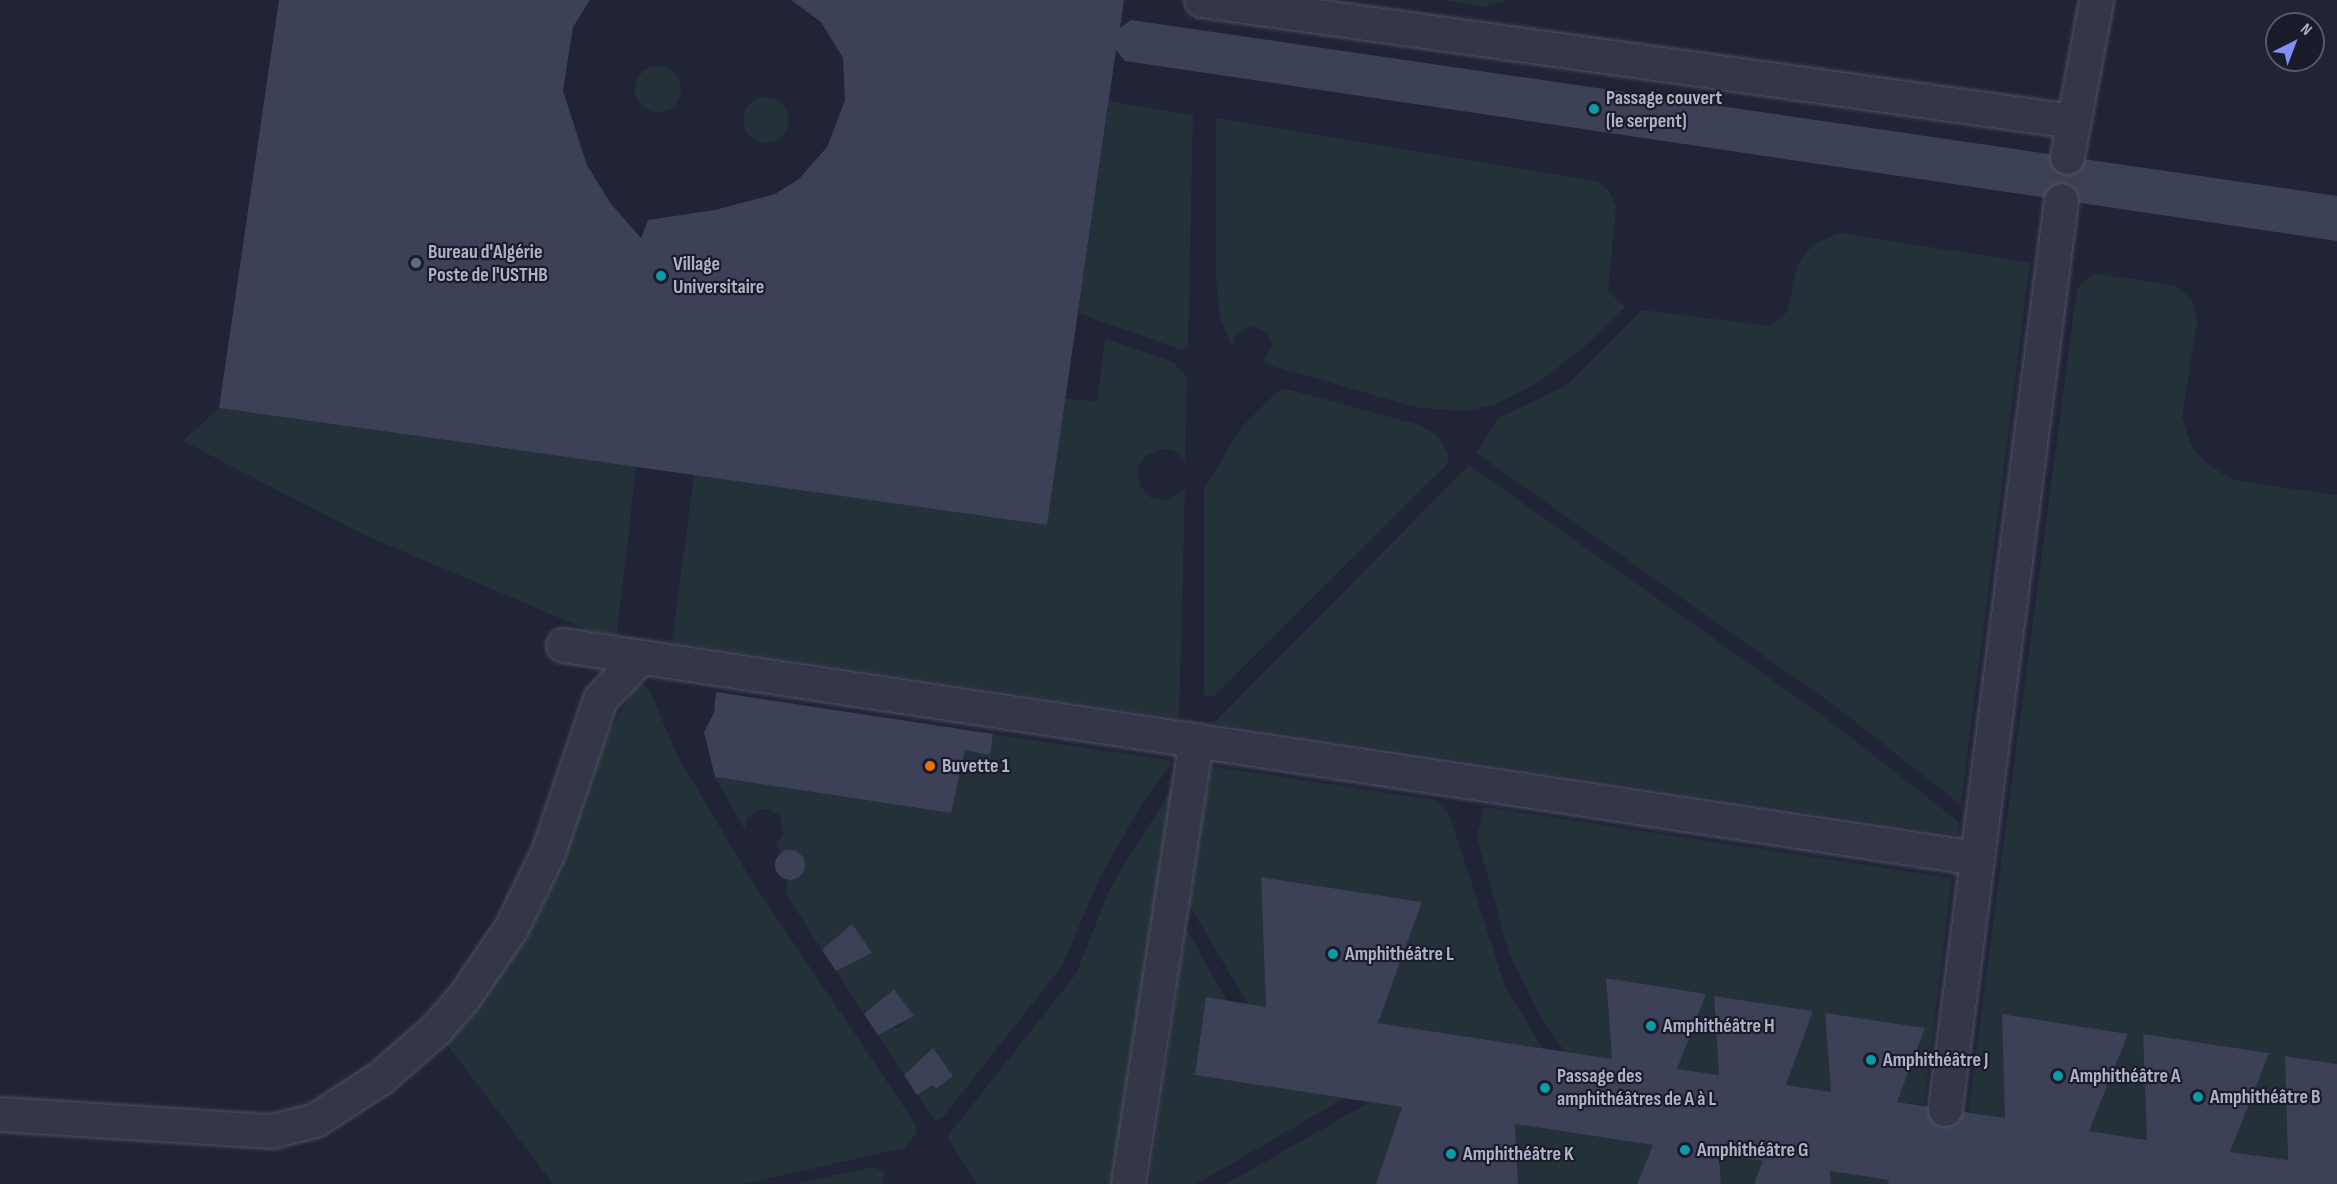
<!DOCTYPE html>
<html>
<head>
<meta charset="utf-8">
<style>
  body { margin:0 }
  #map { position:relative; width:2337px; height:1184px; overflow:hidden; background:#212437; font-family:"Sofia Sans Condensed",sans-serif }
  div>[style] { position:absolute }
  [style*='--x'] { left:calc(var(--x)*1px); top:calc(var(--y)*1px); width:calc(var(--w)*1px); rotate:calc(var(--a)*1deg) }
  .green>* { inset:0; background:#243139 }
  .round { border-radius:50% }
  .building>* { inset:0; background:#3d4157 }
  .minor-tunnel>* { height:33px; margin-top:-16.5px; transform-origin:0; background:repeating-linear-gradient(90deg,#3d4053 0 33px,transparent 0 49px) }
  .roads { filter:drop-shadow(0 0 2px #4f5162) drop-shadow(0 0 2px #4f5162) }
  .minor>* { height:33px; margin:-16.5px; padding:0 16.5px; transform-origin:16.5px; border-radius:16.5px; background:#343747 }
  .dots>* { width:16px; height:16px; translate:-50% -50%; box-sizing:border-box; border:3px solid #1a1c2c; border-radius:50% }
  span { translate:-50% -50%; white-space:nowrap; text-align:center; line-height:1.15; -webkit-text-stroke:4.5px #1a1c2c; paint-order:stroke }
  .poi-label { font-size:20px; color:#afb1c4; font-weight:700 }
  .left { translate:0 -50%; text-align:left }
  .north { position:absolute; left:2265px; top:12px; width:60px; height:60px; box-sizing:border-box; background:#1a1c2c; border:2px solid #565869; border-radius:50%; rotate:42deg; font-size:16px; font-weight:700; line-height:24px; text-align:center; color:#afb1c4 }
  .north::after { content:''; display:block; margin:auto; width:21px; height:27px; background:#848ff4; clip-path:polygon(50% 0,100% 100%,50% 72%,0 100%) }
</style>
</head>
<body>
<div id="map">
  <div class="green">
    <div style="clip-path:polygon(1442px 0,1508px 0,1483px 7px)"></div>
    <div class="round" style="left:635px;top:66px;width:46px;height:46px"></div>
    <div class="round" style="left:743px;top:97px;width:46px;height:46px"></div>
    <div style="clip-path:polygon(1109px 101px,1193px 115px,1188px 344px,1182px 350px,1078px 313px)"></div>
    <div style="clip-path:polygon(1216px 118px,1597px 181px,1609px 191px,1616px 207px,1608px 291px,1625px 307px,1584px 347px,1540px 381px,1496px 404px,1467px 411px,1418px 408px,1263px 363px,1272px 346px,1267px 333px,1257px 327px,1245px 328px,1235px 336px,1232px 348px,1220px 316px,1216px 276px)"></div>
    <div style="clip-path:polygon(1842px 233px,2030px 263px,1961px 805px,1835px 706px,1476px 453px,1498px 418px,1566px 386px,1642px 310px,1770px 326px,1787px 312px,1798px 264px,1806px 253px,1816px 242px)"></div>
    <div style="clip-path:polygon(2093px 273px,2176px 286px,2192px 300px,2197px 322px,2182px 416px,2192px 447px,2206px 463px,2233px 480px,2337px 495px,2337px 1064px,2285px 1056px,2288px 1160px,2230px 1152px,2268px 1053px,2143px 1034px,2147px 1140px,2089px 1131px,2127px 1034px,2003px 1014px,2005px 1118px,1968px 1112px,2077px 289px)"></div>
    <div style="clip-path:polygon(1105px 338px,1173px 362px,1187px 377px,1185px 462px,1173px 450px,1164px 449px,1148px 454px,1137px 468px,1140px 486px,1151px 498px,1168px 500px,1185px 488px,1179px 718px,672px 642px,694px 475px,1047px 525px,1065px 398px,1097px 402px)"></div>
    <div style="clip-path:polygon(1286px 389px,1420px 425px,1437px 435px,1449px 454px,1448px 463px,1214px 696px,1208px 697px,1204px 694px,1204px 488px,1242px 427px,1278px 391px)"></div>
    <div style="clip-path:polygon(219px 408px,636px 467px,617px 634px,588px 630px,362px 534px,183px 441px)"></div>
    <div style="clip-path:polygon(1469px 465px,1826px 718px,1959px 822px,1958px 835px,1214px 723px)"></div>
    <div style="clip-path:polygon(638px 681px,649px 689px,678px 757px,750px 878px,916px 1125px,917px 1133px,904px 1148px,744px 1184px,553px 1184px,443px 1039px,486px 992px,518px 949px,542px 908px,566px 854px,599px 750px)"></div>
    <div style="clip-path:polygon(993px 734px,1168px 760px,1171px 764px,1140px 807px,1100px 877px,1062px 966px,943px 1117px,935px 1121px,917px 1095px,933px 1085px,936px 1089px,953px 1076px,933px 1049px,904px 1075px,878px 1035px,893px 1025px,897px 1028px,913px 1016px,894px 989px,864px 1014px,836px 971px,871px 952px,852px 924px,822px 950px,786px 894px,788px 880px,798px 878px,805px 865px,799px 853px,790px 850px,781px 853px,776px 845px,783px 834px,780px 816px,769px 809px,757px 810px,747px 818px,745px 830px,715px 777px,950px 813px,965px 750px,990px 754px)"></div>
    <div style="clip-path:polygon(1210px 766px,1436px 800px,1449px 814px,1506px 989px,1543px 1048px,1378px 1023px,1422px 902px,1261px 877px,1266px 1007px,1248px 1004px,1189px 905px)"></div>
    <div style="clip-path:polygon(1174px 785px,1117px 1184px,977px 1184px,947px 1137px,1076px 974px,1111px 886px)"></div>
    <div style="clip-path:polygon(1484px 807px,1952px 878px,1924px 1105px,1897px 1102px,1925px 1028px,1825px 1013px,1831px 1092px,1786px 1085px,1813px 1011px,1714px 996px,1719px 1075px,1677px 1069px,1705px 994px,1606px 978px,1612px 1059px,1565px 1052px,1541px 1018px,1509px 953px,1477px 837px)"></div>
    <div style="clip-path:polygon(1186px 928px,1227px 1001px,1206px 998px,1195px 1075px,1345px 1098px,1196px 1184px,1149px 1184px)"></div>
    <div style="clip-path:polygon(1370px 1102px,1402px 1107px,1376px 1184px,1226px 1184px)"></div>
    <div style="clip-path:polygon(1515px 1124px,1653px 1145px,1637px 1184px,1518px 1184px)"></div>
    <div style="clip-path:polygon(1719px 1155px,1763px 1161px,1754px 1184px,1721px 1184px)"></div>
    <div style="clip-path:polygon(873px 1167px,885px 1172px,882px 1184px,794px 1184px)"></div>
    <div style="clip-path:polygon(1830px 1171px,1889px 1180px,1888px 1184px,1831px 1184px)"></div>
  </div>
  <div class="building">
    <div style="clip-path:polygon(279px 0,590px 0,573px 27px,563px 91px,587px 165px,611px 204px,641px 238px,648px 220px,715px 210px,775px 194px,799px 179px,827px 147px,845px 100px,843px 58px,821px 22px,791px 0,1124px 0,1120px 28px,1131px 20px,2337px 196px,2337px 241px,1125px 61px,1116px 50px,1047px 525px,219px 408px)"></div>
    <div style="clip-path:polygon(716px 692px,993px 734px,990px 755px,965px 750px,951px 813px,715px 777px,704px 732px,714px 713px)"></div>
    <div class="round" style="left:775px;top:850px;width:30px;height:30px"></div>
    <div style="clip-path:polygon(1261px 877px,1422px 902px,1378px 1023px,1612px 1059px,1606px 978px,1706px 994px,1677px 1069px,1719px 1075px,1714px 996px,1813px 1011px,1786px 1085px,1831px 1092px,1825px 1013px,1925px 1028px,1897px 1102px,2005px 1118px,2002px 1014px,2128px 1034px,2089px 1131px,2147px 1140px,2143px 1034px,2269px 1053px,2230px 1152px,2288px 1160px,2285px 1056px,2337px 1064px,2337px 1184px,1888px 1184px,1889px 1180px,1830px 1171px,1831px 1184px,1754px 1184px,1763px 1161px,1719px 1155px,1721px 1184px,1637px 1184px,1653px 1145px,1515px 1124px,1518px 1184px,1376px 1184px,1402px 1107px,1195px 1075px,1206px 997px,1266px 1007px)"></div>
    <div style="clip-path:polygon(852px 924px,872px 953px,836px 971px,822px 950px)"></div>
    <div style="clip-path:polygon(894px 989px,914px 1016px,878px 1035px,864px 1014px)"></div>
    <div style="clip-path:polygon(933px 1048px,953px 1076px,936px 1089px,933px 1085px,917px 1095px,904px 1075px)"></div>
  </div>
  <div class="minor-tunnel">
    <div style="--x:2061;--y:200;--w:43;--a:-82.1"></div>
  </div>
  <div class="roads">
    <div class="minor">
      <div style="--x:1201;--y:0;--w:879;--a:7.91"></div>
      <div style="--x:2067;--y:157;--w:160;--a:-79.5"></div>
      <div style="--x:563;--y:645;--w:1430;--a:8.57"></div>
      <div style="--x:1945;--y:1109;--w:916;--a:-82.73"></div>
      <div style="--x:0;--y:1114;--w:273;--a:3.6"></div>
      <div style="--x:272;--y:1131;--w:44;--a:-14.3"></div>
      <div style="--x:315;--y:1120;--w:77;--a:-32.9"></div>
      <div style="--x:380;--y:1078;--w:73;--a:-41.1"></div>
      <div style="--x:435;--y:1030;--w:43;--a:-48.8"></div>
      <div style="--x:463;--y:998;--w:85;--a:-55.6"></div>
      <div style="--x:511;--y:928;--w:85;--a:-64"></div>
      <div style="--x:548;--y:852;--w:162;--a:-71.2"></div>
      <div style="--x:600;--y:699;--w:58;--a:-46.4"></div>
      <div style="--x:1128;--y:1184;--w:448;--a:-81.3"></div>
    </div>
  </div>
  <div class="dots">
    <div style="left:1594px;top:109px;background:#0f9aa8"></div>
    <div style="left:416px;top:263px;background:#5c6f8a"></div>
    <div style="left:661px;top:276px;background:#0f9aa8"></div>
    <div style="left:930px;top:766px;background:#e8710a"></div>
    <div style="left:1333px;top:954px;background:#0f9aa8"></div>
    <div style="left:1651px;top:1026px;background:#0f9aa8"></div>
    <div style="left:1871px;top:1060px;background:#0f9aa8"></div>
    <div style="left:2058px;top:1076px;background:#0f9aa8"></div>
    <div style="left:1545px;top:1088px;background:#0f9aa8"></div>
    <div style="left:2198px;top:1097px;background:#0f9aa8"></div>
    <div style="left:1685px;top:1150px;background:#0f9aa8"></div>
    <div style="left:1451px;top:1154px;background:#0f9aa8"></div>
  </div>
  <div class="poi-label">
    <span class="left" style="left:1606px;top:110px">Passage couvert<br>(le serpent)</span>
    <span class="left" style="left:428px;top:264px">Bureau d'Algérie<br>Poste de l'USTHB</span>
    <span class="left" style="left:673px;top:276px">Village<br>Universitaire</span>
    <span class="left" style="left:942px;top:766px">Buvette 1</span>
    <span class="left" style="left:1345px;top:954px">Amphithéâtre L</span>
    <span class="left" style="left:1663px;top:1026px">Amphithéâtre H</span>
    <span class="left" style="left:1883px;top:1060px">Amphithéâtre J</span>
    <span class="left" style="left:1557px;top:1088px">Passage des<br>amphithéâtres de A à L</span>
    <span class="left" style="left:2070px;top:1076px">Amphithéâtre A</span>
    <span class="left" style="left:2210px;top:1097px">Amphithéâtre B</span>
    <span class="left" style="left:1697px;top:1150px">Amphithéâtre G</span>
    <span class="left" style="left:1463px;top:1154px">Amphithéâtre K</span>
  </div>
  <div class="north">N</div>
</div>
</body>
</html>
